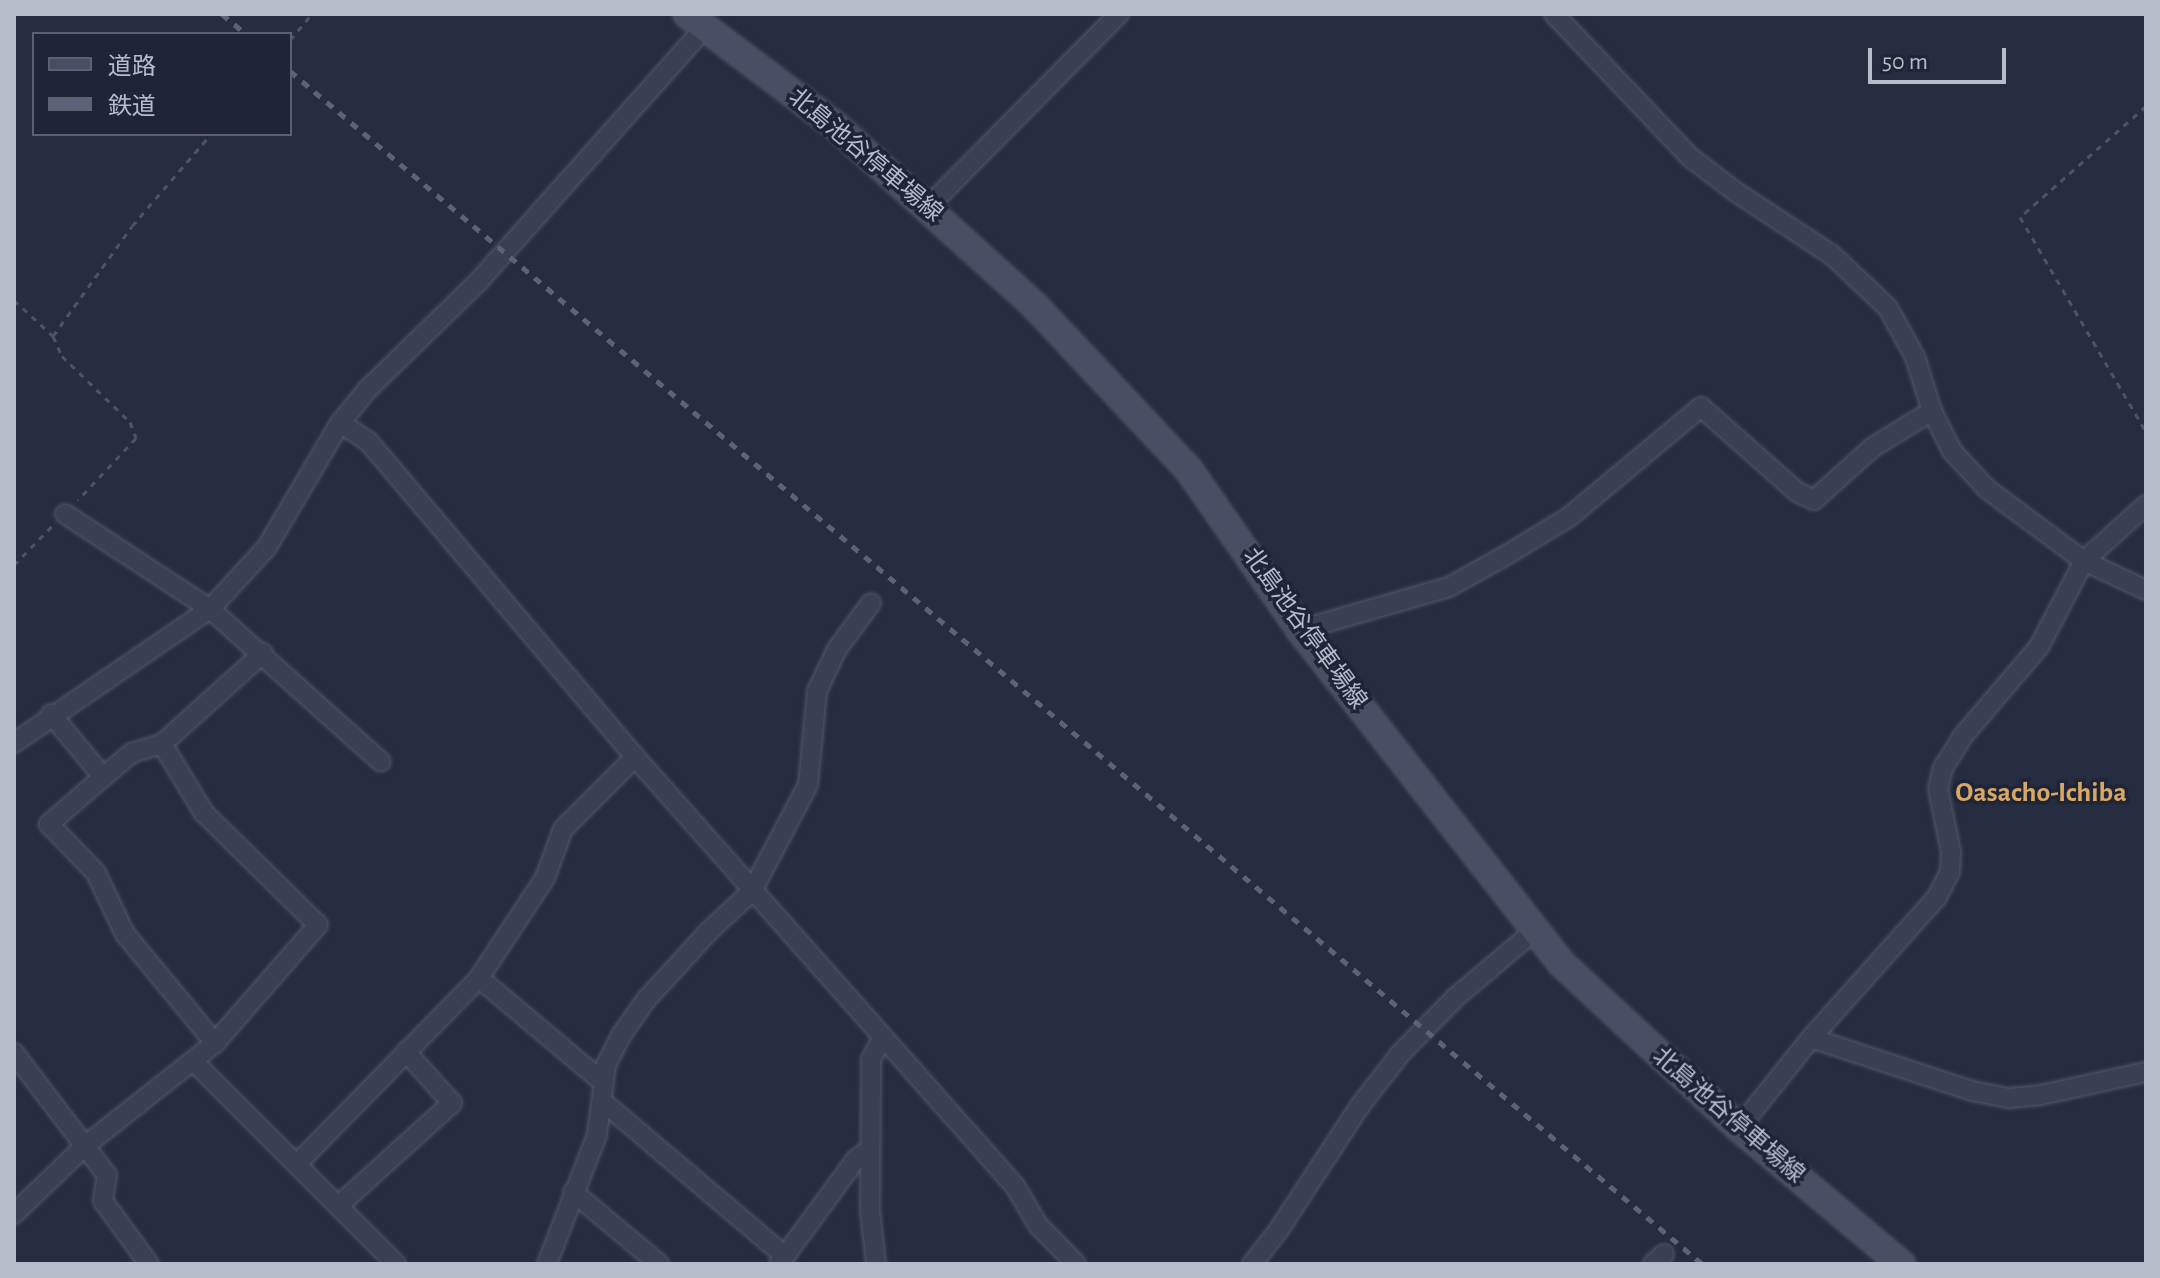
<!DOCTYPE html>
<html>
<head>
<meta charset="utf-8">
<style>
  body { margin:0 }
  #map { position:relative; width:2160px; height:1278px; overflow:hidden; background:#262d41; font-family:"Alegreya Sans","Noto Sans JP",sans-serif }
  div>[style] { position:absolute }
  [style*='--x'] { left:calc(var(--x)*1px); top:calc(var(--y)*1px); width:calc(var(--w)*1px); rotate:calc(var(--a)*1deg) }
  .path>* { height:3px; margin-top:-1.5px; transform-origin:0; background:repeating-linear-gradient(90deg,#46585f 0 6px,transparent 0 12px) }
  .roads { filter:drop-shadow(0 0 2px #525868) drop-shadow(0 0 2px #525868) }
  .minor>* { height:18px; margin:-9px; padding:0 9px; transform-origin:9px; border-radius:9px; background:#3a4051 }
  .secondary>* { height:26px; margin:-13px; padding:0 13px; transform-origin:13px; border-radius:13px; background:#484e64 }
  .rail>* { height:5px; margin-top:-2.5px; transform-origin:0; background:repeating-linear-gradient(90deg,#5c6378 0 8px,transparent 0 16px) }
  span { translate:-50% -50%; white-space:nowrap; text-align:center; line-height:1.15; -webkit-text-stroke:7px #1f2536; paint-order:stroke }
  .street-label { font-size:24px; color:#b7bccb }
  .quarter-label { font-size:28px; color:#d7a766; font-weight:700 }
  .frame { position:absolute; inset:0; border:16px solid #b7bccb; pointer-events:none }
  .legend { position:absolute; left:32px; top:32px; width:260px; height:104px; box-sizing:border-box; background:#1f2536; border:2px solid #5c6172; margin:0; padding:10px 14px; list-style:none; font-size:24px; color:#b7bccb }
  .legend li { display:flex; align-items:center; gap:16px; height:40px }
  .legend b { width:40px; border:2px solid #5c6172 }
  .scale { position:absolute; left:1868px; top:48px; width:138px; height:36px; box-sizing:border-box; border:4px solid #b7bccb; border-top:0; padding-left:10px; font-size:24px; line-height:28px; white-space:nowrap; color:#b7bccb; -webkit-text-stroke:6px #1f2536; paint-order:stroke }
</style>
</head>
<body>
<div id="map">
  <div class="path">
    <div style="--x:290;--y:40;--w:34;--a:-50"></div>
    <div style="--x:2146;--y:106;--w:168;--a:138.6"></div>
    <div style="--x:2020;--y:217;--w:249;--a:59.6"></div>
    <div style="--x:14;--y:300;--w:53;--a:42.7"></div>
    <div style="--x:53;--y:336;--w:22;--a:66"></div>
    <div style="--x:62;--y:356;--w:95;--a:44.1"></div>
    <div style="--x:130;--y:422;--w:17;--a:69"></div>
    <div style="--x:136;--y:438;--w:85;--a:133.1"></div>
    <div style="--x:53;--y:336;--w:135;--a:-54.3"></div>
    <div style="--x:132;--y:226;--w:121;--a:-49.3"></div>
    <div style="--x:14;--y:565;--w:56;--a:-45.7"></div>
  </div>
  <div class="roads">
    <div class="minor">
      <div style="--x:1554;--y:14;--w:197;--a:46.4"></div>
      <div style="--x:1690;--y:157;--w:58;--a:37.3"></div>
      <div style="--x:1736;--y:192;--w:115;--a:33.3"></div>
      <div style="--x:1832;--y:255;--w:77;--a:43.4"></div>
      <div style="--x:1888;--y:308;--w:56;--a:61.1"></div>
      <div style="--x:1915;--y:357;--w:57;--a:72.5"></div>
      <div style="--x:1932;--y:411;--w:45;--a:63.4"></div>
      <div style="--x:1952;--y:451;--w:52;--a:47.4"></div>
      <div style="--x:1987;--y:489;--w:121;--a:36.6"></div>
      <div style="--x:2084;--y:561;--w:68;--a:25.1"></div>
      <div style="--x:928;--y:207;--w:272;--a:-45.3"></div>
      <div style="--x:340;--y:423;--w:33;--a:33"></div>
      <div style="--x:368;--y:441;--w:414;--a:49.8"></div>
      <div style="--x:635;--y:757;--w:573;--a:48.47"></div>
      <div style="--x:1015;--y:1186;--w:45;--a:59.5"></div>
      <div style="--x:1038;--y:1225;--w:54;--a:45.7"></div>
      <div style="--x:65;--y:514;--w:173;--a:33.2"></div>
      <div style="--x:210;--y:609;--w:229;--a:41.8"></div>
      <div style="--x:1300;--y:630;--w:155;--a:-16.1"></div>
      <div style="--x:1449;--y:587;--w:62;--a:-29.1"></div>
      <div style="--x:1503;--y:557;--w:77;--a:-31.2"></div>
      <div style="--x:1569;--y:517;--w:172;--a:-39.8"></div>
      <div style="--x:1701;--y:407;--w:128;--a:41.5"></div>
      <div style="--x:1797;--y:492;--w:19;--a:25"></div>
      <div style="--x:1814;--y:500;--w:79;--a:-41.9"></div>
      <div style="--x:1873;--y:447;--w:69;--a:-31.4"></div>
      <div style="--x:51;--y:714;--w:82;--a:50.5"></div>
      <div style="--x:103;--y:777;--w:72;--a:139"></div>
      <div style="--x:49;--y:824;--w:68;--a:46.2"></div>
      <div style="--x:96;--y:873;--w:68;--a:64.6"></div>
      <div style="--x:125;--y:934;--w:141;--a:50.5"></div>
      <div style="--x:14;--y:743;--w:237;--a:-34.4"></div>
      <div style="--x:210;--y:609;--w:84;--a:-47.4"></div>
      <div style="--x:267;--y:547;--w:144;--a:-59.5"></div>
      <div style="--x:340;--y:423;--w:44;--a:-50.5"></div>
      <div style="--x:368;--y:389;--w:153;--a:-44.2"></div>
      <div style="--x:478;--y:282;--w:341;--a:-48.3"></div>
      <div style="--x:103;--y:777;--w:38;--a:-40"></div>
      <div style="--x:132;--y:753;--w:31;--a:-17"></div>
      <div style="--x:479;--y:978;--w:120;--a:-56.6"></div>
      <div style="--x:545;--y:878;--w:52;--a:-69.8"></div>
      <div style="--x:563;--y:829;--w:102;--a:-45"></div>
      <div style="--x:1811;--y:1038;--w:169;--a:18.2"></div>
      <div style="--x:1972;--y:1091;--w:38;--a:11"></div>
      <div style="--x:2009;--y:1098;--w:32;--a:-5"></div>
      <div style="--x:2041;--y:1095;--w:107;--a:-12.4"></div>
      <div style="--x:14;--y:1053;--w:153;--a:52.7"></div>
      <div style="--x:107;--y:1175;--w:26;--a:99"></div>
      <div style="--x:103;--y:1201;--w:78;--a:53.9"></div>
      <div style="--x:193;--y:1061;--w:287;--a:45"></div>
      <div style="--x:602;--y:1101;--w:240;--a:40.3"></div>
      <div style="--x:1739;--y:1128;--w:115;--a:-51.3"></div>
      <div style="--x:1811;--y:1038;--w:189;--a:-48.2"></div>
      <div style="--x:1937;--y:897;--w:28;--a:-63"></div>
      <div style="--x:1950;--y:872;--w:20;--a:-87"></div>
      <div style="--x:1951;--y:852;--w:64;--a:-101.7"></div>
      <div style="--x:1938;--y:789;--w:22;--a:-77"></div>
      <div style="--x:1943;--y:768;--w:36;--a:-58"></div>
      <div style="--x:1962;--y:737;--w:118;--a:-49.5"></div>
      <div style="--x:2039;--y:647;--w:97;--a:-62.4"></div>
      <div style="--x:2084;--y:561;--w:84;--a:-42.1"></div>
      <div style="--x:297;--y:1164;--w:260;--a:-45.6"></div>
      <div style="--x:479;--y:978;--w:163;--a:40"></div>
      <div style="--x:573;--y:1192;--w:112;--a:39.9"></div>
      <div style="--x:338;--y:1206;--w:154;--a:-42.1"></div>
      <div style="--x:452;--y:1103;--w:69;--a:-132"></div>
      <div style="--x:14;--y:1214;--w:100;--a:-43.8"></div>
      <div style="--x:86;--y:1145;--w:164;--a:-38.3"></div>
      <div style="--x:215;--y:1043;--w:157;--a:-48.9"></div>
      <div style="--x:318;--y:925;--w:160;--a:-135.5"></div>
      <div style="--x:204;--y:813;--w:81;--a:-121.3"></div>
      <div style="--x:162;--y:744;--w:136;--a:-42"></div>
      <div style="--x:547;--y:1264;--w:138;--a:-68.8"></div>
      <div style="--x:597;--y:1135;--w:71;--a:-82.7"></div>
      <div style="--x:606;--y:1065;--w:35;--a:-63"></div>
      <div style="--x:622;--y:1034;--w:42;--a:-54.8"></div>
      <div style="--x:646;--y:1000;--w:92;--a:-47.6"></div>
      <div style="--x:708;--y:932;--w:60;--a:-43"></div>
      <div style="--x:752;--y:891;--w:120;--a:-62.2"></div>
      <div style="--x:808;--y:785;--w:94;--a:-84.5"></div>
      <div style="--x:817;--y:691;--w:47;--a:-64.5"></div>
      <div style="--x:837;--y:649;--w:57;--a:-53.5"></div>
      <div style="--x:779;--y:1264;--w:130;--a:-53.7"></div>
      <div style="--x:856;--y:1159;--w:16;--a:-35"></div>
      <div style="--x:876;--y:1264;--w:53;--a:-96.5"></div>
      <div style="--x:870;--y:1211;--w:152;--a:-89.6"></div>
      <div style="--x:871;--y:1059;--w:25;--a:-61"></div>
      <div style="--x:1252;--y:1264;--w:42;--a:-51.8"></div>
      <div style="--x:1278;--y:1231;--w:148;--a:-56.8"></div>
      <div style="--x:1359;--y:1107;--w:68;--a:-52.1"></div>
      <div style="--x:1401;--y:1053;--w:78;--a:-45.5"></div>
      <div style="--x:1456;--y:997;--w:102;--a:-40.2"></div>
      <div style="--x:1653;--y:1264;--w:15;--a:-42"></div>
    </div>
    <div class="secondary">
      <div style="--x:687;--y:14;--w:188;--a:37"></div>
      <div style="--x:837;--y:127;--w:267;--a:42.1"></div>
      <div style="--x:1035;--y:306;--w:225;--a:46.8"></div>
      <div style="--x:1189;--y:470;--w:195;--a:55.2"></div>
      <div style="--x:1300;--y:630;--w:423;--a:51.9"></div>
      <div style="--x:1561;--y:963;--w:243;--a:42.8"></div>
      <div style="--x:1739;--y:1128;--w:212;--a:40"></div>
    </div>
  </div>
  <div class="rail">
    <div style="--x:222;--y:14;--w:31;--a:40"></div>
    <div style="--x:290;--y:71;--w:1849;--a:40.19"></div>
  </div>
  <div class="street-label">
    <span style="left:865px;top:156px;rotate:40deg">北島池谷停車場線</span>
    <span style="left:1304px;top:629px;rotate:54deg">北島池谷停車場線</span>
    <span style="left:1728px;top:1116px;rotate:41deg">北島池谷停車場線</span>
  </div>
  <div class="quarter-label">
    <span style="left:2041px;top:793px">Oasacho-Ichiba</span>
  </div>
  <div class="frame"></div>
  <ul class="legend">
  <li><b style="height:10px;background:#484e64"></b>道路</li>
  <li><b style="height:10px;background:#5c6378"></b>鉄道</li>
  </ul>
  <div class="scale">50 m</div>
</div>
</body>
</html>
